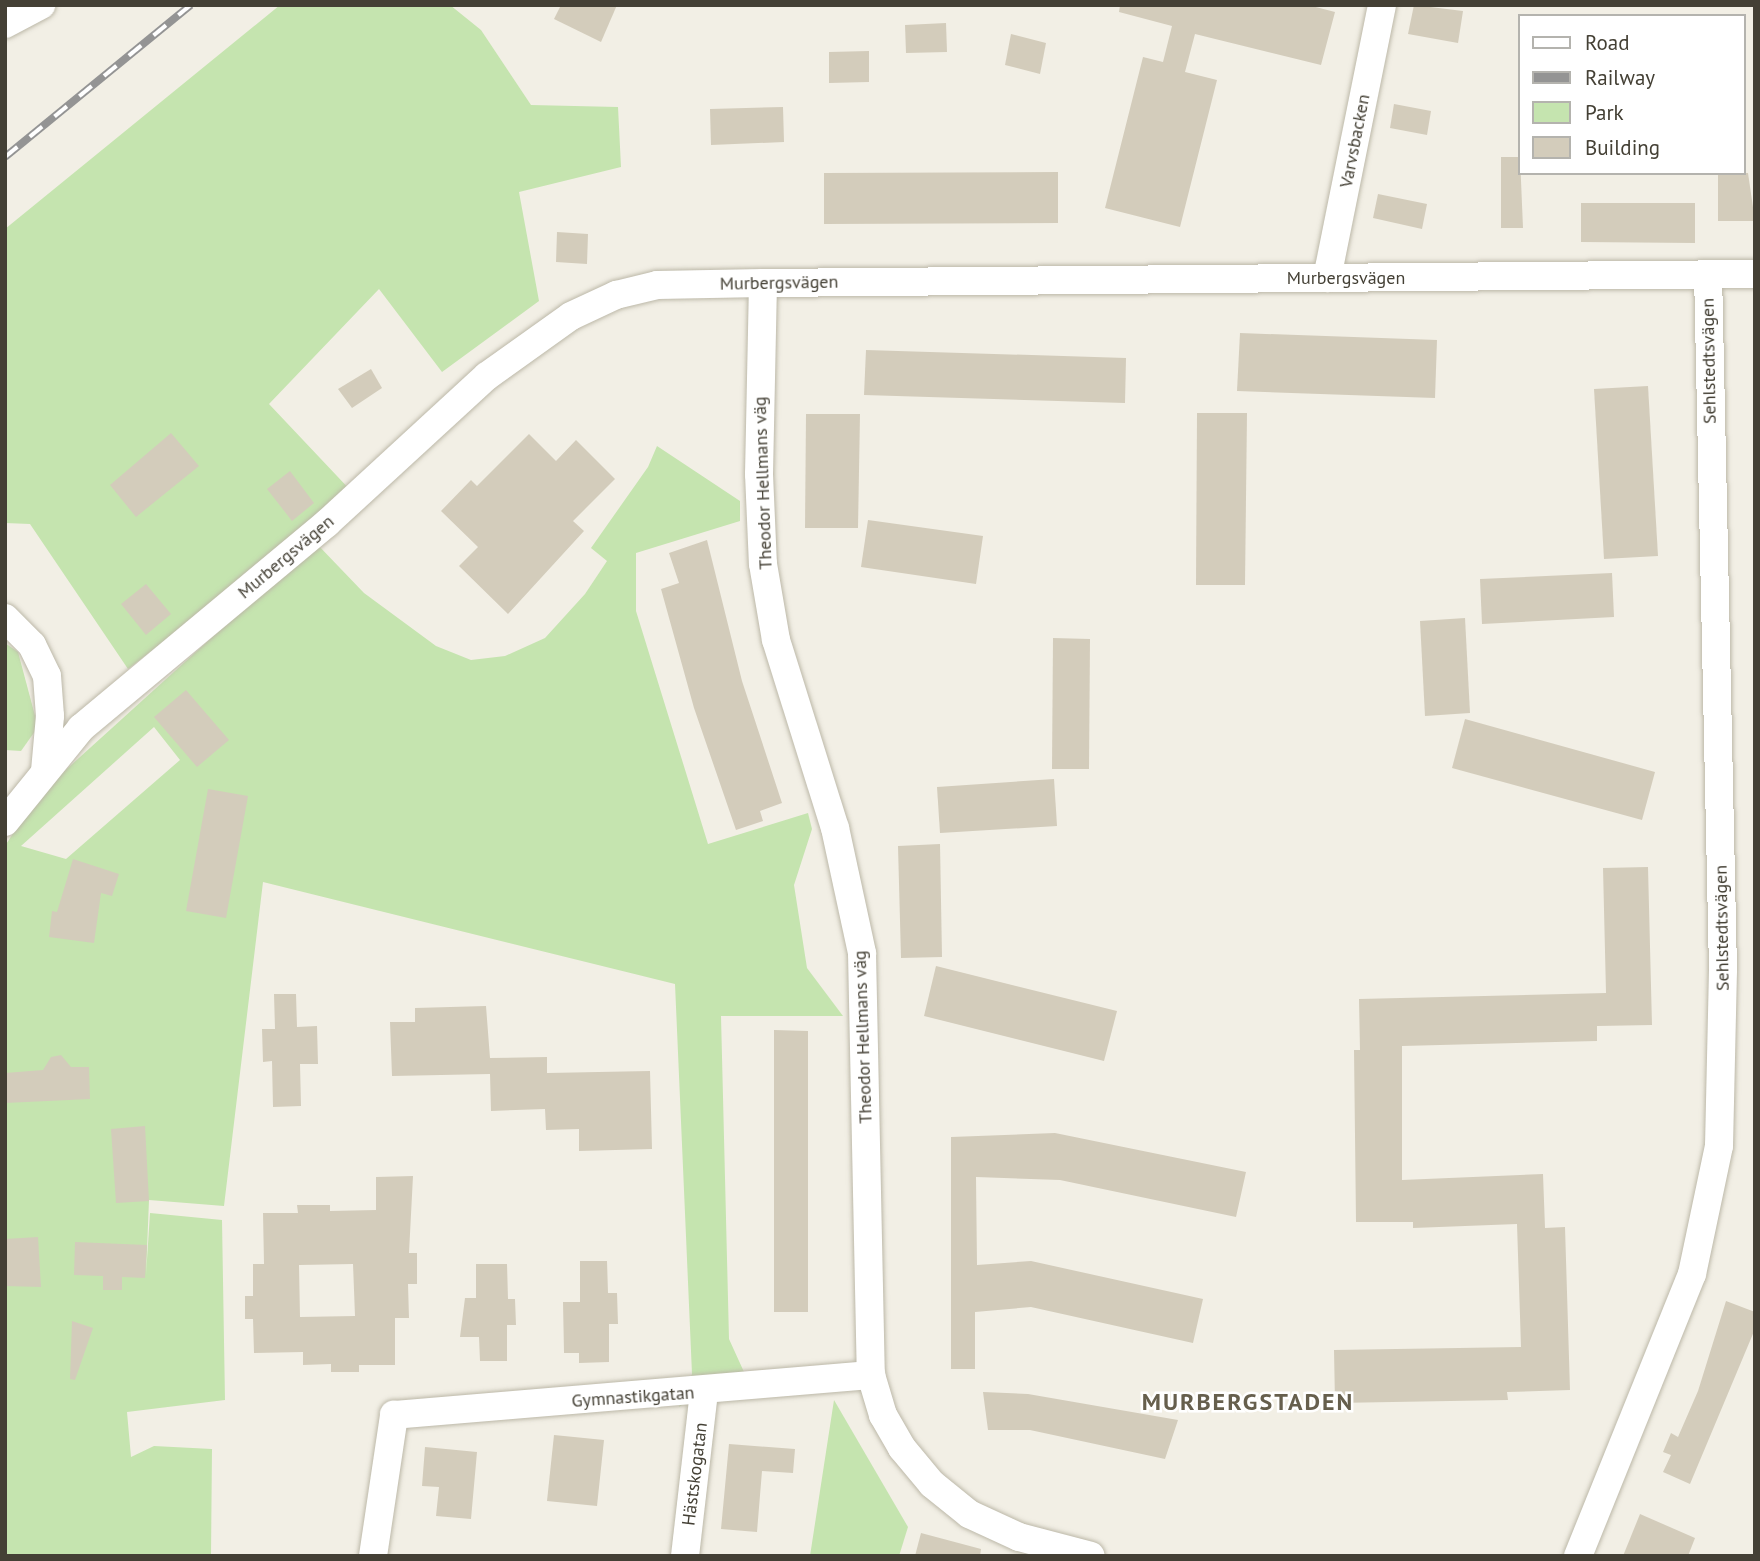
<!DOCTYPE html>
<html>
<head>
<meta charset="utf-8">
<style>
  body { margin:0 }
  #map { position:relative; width:1760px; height:1561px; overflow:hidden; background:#f2efe5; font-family:"PT Sans",sans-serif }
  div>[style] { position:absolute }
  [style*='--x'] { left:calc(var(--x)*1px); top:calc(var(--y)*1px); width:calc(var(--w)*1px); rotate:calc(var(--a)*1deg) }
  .green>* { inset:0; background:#c5e4af }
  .building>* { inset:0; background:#d3ccbb }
  .roads { filter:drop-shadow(0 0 2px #bcb8a8) drop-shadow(0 0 2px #bcb8a8) }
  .minor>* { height:28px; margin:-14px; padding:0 14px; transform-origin:14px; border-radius:14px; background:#fff }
  .rail>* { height:8px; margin-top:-4px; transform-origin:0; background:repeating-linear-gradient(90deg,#fff 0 16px,#949494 0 32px); box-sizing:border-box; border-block:2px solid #949494 }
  span { translate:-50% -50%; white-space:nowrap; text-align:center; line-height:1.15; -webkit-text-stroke:5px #fff; paint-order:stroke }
  .street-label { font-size:18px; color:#444035 }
  .district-label { font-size:24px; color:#665f4d; font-weight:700; letter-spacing:2px }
  .frame { position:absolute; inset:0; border:7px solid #444035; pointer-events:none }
  .legend { position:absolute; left:1518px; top:14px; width:228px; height:161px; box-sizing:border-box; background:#fff; border:2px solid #b4b3ae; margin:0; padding:9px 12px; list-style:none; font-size:21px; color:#444035 }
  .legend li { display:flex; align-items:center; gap:14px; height:35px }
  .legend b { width:35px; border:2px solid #b4b3ae }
</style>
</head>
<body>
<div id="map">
  <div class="green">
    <div style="clip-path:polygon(280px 5px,450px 5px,481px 30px,531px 105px,618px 107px,621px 167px,519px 192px,539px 301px,442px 372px,379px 289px,269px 404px,354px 494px,128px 669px,30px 524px,5px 523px,5px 229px)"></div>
    <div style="clip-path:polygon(evenodd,657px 446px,740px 501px,740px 521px,636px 553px,636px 611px,708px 844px,808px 813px,812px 829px,794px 885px,807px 968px,843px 1016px,721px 1016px,729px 1339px,749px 1383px,708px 1388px,679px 1407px,692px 1374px,675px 984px,263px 882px,224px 1206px,149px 1200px,146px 1275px,150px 1213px,222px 1220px,225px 1400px,127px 1412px,131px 1457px,154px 1446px,212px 1449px,211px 1556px,5px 1556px,5px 846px,37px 796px,316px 543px,364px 593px,436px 646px,471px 660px,505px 656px,545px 638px,585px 594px,607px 561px,591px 548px,648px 467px,657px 446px,154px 727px,180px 760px,66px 859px,21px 846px,154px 727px)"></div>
    <div style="clip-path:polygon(5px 643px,18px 652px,38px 727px,21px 751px,5px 750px)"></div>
    <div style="clip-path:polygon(834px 1400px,908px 1527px,899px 1556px,810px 1556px)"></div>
  </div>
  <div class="building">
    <div style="clip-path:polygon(561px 5px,617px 5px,601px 42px,554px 19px)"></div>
    <div style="clip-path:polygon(1120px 5px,1308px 5px,1335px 12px,1321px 65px,1195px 34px,1185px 72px,1217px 80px,1180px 227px,1105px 208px,1143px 57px,1163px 62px,1172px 26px,1119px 12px)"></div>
    <div style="clip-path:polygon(1414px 5px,1463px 11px,1458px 43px,1408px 34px)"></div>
    <div style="clip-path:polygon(946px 23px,947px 52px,906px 53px,905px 25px)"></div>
    <div style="clip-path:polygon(1011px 34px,1046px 43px,1040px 74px,1005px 65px)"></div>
    <div style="clip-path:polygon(869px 51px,869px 82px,829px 83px,829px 52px)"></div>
    <div style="clip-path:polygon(1394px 104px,1431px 111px,1427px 135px,1390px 128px)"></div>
    <div style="clip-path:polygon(783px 107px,784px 142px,711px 145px,710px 109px)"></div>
    <div style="clip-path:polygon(1501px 157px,1520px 157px,1523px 228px,1501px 228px)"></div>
    <div style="clip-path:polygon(1058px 172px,1058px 223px,824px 224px,824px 173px)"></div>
    <div style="clip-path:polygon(1718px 173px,1748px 173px,1755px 221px,1718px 221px)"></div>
    <div style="clip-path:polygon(1378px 194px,1427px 204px,1422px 229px,1373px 218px)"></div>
    <div style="clip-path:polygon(1581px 203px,1695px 203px,1695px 243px,1581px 242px)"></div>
    <div style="clip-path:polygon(557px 232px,588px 234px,587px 264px,556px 262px)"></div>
    <div style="clip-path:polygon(1240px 333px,1437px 340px,1435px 398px,1237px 391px)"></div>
    <div style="clip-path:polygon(866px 350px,1126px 358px,1125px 403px,864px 395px)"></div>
    <div style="clip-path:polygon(371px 369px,382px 388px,352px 408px,338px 389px)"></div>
    <div style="clip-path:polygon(1648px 386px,1658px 556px,1604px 559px,1594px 389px)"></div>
    <div style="clip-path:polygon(1197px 413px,1247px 413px,1245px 585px,1196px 585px)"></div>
    <div style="clip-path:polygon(806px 414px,860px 414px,858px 528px,805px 528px)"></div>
    <div style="clip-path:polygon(171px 433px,199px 466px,136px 517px,110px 485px)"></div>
    <div style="clip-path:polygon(529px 434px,556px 461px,576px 440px,615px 479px,573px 521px,584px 531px,508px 614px,459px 566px,478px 547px,441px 511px,471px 480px,477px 486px)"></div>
    <div style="clip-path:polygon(290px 471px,314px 503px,292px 521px,267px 489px)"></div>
    <div style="clip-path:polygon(868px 520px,983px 536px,976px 584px,861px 567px)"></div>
    <div style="clip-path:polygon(707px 540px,742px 681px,782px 803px,760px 811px,763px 821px,736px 830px,694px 708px,661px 589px,679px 583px,669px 553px)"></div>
    <div style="clip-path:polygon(1612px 573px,1614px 617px,1482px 624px,1480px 579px)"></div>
    <div style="clip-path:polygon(146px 584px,171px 614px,146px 635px,121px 604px)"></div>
    <div style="clip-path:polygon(1465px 618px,1470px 713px,1425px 716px,1420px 621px)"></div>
    <div style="clip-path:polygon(1053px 638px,1090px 639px,1089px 769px,1052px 769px)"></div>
    <div style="clip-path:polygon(186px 690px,229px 740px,197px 767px,154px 717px)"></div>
    <div style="clip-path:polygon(1465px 719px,1655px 772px,1642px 820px,1452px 768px)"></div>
    <div style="clip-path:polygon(1054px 779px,1057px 826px,940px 833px,937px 787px)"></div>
    <div style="clip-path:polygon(208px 789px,248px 796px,226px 918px,186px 911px)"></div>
    <div style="clip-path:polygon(940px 844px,942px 957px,901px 958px,898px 846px)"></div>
    <div style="clip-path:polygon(73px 859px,119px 874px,112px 896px,101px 893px,94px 943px,49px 937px,52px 911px,57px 912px)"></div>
    <div style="clip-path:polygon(1648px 867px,1652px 1025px,1597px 1026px,1597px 1041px,1402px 1046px,1402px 1180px,1543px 1174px,1545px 1228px,1565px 1227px,1570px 1390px,1507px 1392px,1508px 1400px,1335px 1403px,1334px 1350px,1521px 1347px,1517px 1224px,1413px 1228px,1413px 1222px,1356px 1222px,1354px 1050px,1360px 1050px,1359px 999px,1606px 993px,1603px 868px)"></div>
    <div style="clip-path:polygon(936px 966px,1117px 1011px,1104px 1061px,924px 1016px)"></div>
    <div style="clip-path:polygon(274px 994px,296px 994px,297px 1027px,317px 1026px,318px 1064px,300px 1064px,301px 1106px,273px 1107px,272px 1061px,263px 1062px,262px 1029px,275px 1029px)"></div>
    <div style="clip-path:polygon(486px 1006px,490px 1058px,547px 1057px,547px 1073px,650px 1071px,652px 1149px,579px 1151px,579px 1129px,546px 1130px,545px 1109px,491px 1111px,490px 1074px,392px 1076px,390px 1022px,415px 1022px,415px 1008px)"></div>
    <div style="clip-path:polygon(774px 1030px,808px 1031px,808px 1312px,774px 1312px)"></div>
    <div style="clip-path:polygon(61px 1055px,71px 1067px,89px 1067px,90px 1099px,5px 1103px,5px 1073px,43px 1070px,51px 1057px)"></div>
    <div style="clip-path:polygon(145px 1126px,149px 1201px,116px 1203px,111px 1129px)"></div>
    <div style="clip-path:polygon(1055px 1133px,1246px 1172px,1236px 1217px,1060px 1180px,976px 1177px,977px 1265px,1031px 1261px,1203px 1299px,1193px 1343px,1031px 1307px,975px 1312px,975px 1369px,951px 1369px,951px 1137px)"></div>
    <div style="clip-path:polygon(evenodd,413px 1176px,409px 1253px,417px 1253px,417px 1284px,408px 1284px,409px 1318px,395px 1318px,395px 1365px,359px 1365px,359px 1372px,331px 1372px,331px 1364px,303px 1365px,303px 1352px,254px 1353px,253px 1319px,245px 1319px,245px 1296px,253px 1296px,253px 1264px,264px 1264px,263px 1213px,298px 1213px,297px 1205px,330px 1205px,330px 1211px,376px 1210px,376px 1177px,413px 1176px,353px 1264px,355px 1316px,300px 1317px,299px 1265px,353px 1264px)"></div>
    <div style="clip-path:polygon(38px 1237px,41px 1287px,5px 1286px,5px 1239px)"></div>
    <div style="clip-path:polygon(75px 1242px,147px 1245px,145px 1278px,122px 1277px,122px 1290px,103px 1290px,103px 1276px,74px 1275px)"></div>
    <div style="clip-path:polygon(580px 1261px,607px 1261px,608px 1293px,617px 1293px,618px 1324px,609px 1324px,609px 1362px,579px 1363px,579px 1353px,564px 1353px,563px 1302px,580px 1302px)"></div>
    <div style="clip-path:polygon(476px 1264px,507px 1264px,508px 1299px,515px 1299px,516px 1325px,507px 1325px,507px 1361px,480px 1361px,479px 1337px,460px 1337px,465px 1298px,476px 1298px)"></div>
    <div style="clip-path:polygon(1726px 1301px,1755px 1312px,1755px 1329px,1690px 1484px,1663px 1472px,1671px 1455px,1663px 1452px,1671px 1433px,1678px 1437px,1698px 1391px)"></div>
    <div style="clip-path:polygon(72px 1321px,93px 1328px,75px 1380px,70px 1379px)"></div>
    <div style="clip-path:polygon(983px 1392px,1028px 1394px,1178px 1420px,1165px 1459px,1030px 1430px,988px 1430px)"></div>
    <div style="clip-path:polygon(554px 1435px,604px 1440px,597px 1506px,547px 1501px)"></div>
    <div style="clip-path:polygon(729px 1444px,795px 1449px,793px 1473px,762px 1471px,757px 1532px,721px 1529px)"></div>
    <div style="clip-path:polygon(425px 1447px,477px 1452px,471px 1519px,436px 1516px,439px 1487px,422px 1486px)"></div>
    <div style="clip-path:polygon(1640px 1514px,1695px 1538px,1688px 1556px,1623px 1556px)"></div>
    <div style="clip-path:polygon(921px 1533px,981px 1549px,980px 1556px,915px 1556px)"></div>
  </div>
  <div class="roads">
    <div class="minor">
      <div style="--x:5;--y:24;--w:41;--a:-27.8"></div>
      <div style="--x:1327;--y:278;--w:278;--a:-78.6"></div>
      <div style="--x:763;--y:283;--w:191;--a:91.2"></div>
      <div style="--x:759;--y:474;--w:90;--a:87.5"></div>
      <div style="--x:763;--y:564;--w:77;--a:80.3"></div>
      <div style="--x:776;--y:640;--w:197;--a:72.6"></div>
      <div style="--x:835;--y:828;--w:128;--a:77.8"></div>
      <div style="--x:862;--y:953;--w:422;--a:88.8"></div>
      <div style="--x:871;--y:1375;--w:42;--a:73.3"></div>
      <div style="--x:883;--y:1415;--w:38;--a:60"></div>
      <div style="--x:902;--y:1448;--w:47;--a:50.2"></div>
      <div style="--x:932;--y:1484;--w:48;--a:39"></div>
      <div style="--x:969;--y:1514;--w:55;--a:24.7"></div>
      <div style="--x:1019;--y:1537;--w:74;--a:14.8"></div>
      <div style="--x:5;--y:618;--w:38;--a:45"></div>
      <div style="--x:32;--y:645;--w:34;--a:64"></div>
      <div style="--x:47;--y:676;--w:40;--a:85.7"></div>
      <div style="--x:50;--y:716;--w:55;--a:95.2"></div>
      <div style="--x:5;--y:822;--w:121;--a:-51"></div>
      <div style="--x:81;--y:728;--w:320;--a:-39.8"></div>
      <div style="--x:327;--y:523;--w:217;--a:-42.6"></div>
      <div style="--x:487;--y:376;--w:103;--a:-35.5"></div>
      <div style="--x:571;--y:316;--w:50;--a:-25"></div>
      <div style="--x:616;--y:295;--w:42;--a:-13.7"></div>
      <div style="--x:657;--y:285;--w:106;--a:-1.1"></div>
      <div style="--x:763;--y:283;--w:992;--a:-0.52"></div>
      <div style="--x:373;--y:1556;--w:143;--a:-81.5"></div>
      <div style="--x:394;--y:1415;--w:479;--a:-4.8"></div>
      <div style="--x:685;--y:1556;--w:165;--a:-83.4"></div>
      <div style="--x:1578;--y:1556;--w:304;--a:-68"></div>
      <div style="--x:1692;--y:1274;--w:131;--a:-78.1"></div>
      <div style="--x:1719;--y:1146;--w:175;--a:-88.7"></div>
      <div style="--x:1723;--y:971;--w:696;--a:-91.23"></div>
    </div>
  </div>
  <div class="rail">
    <div style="--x:5;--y:157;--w:240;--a:-39.3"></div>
  </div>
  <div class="street-label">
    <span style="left:1355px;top:141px;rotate:-79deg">Varvsbacken</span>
    <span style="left:1346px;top:278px">Murbergsvägen</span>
    <span style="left:779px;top:283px;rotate:-1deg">Murbergsvägen</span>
    <span style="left:1709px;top:361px;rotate:-91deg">Sehlstedtsvägen</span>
    <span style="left:763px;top:483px;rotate:-92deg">Theodor Hellmans väg</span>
    <span style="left:286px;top:557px;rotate:-40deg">Murbergsvägen</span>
    <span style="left:1722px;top:928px;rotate:-91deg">Sehlstedtsvägen</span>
    <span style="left:863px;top:1037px;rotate:-92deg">Theodor Hellmans väg</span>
    <span style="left:633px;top:1397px;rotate:-4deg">Gymnastikgatan</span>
    <span style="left:695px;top:1474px;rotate:-83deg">Hästskogatan</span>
  </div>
  <div class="district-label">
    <span style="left:1248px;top:1402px">MURBERGSTADEN</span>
  </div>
  <div class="frame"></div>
  <ul class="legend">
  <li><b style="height:9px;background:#fff"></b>Road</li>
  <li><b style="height:9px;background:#949494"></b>Railway</li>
  <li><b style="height:19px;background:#c5e4af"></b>Park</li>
  <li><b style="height:19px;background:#d3ccbb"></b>Building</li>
  </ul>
</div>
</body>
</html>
